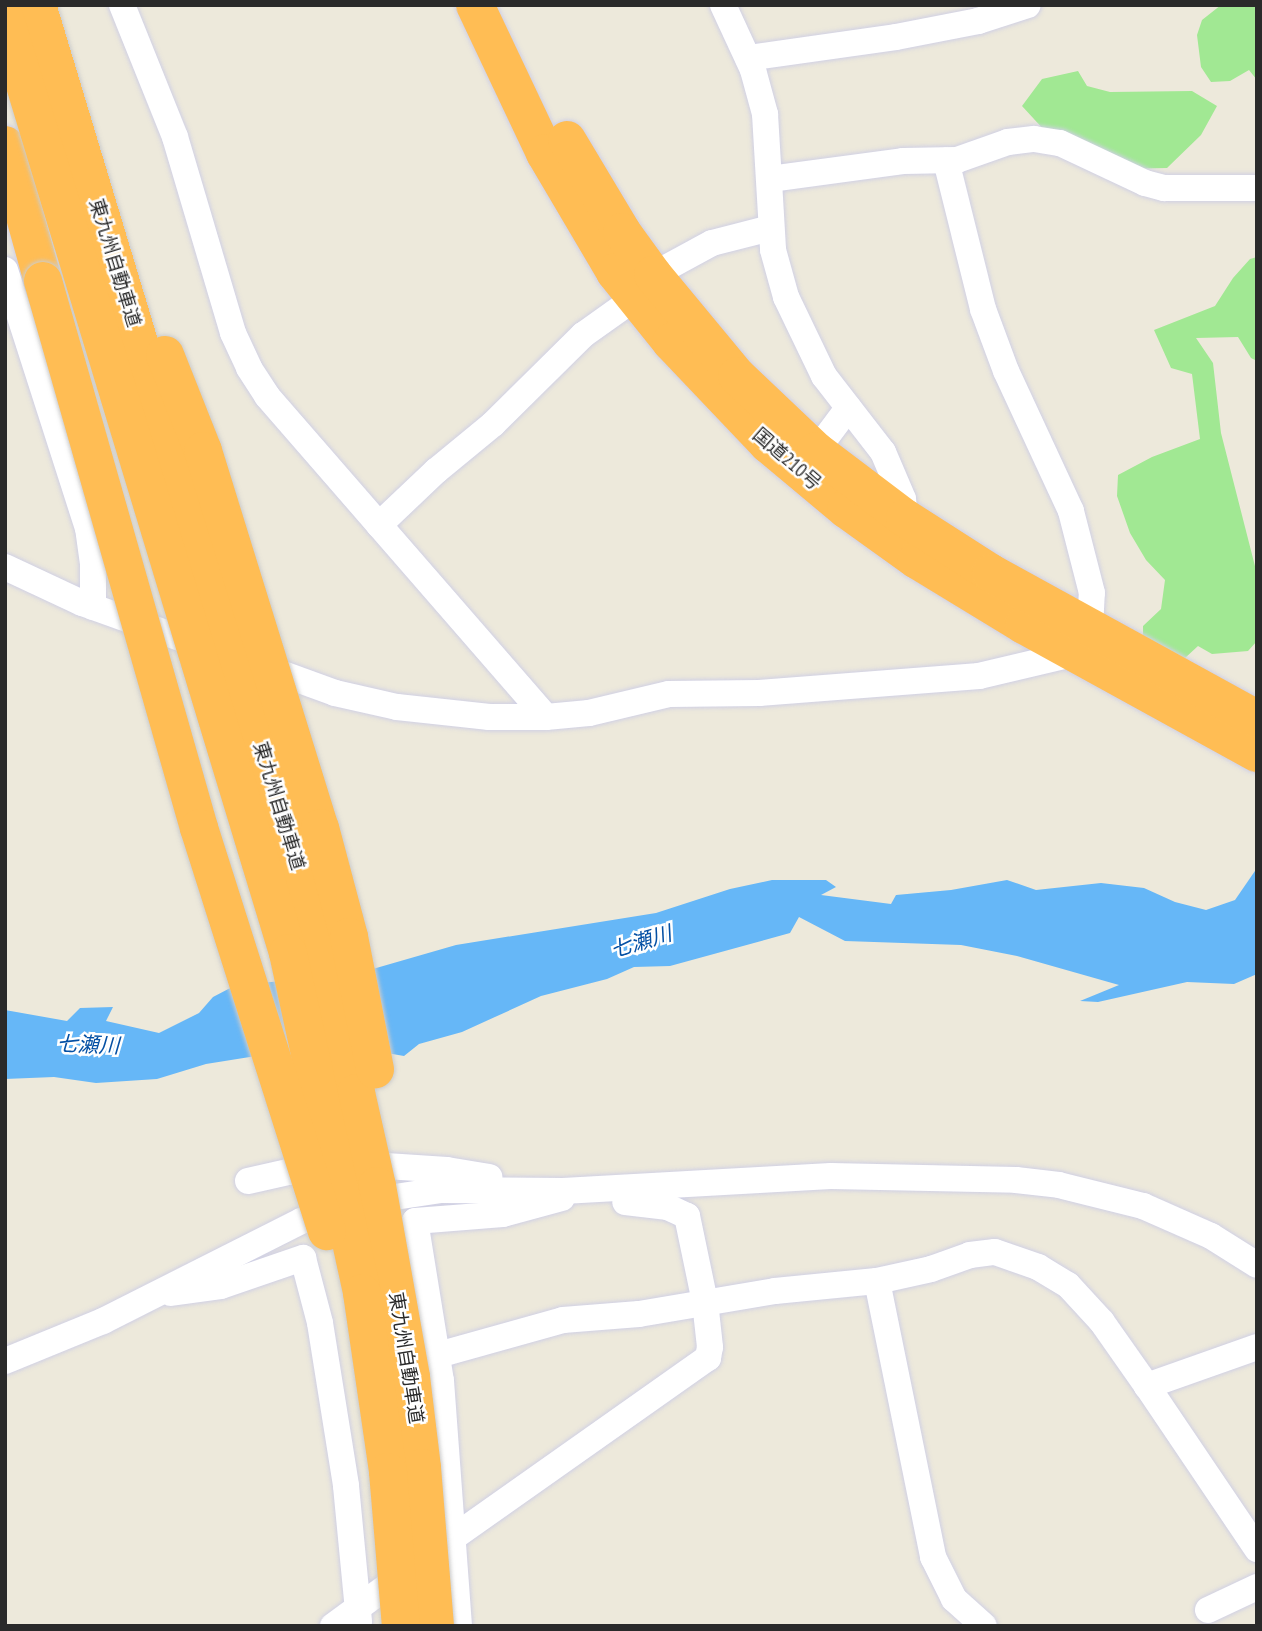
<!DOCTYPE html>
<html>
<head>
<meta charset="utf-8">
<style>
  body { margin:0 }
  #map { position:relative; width:1262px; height:1631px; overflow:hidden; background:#ede9db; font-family:"PT Sans Narrow","Noto Sans JP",sans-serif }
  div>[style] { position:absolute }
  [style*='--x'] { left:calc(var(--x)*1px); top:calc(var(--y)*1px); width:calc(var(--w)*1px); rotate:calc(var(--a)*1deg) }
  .green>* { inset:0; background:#a1e893 }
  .water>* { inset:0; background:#66b7f7 }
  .roads { filter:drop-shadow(0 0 2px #d0d0e4) drop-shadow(0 0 2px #d0d0e4) }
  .minor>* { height:26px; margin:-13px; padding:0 13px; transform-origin:13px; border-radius:13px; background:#fff }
  .highway>* { height:38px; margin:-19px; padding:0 19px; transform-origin:19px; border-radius:19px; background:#ffbd54 }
  .bridges { filter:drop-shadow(0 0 2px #ccc) drop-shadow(0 0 2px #ccc) }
  .highway-bridge>* { height:38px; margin:-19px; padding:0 19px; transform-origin:19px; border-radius:19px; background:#ffbd54 }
  span { translate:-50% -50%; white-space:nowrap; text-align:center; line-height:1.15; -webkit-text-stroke:5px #fff; paint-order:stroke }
  .street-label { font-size:19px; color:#2a2a2a }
  .water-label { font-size:21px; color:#0450a4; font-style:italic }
  .frame { position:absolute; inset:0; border:7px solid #2a2a2a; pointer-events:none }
</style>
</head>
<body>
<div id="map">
  <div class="green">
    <div style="clip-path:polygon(1221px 5px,1257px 5px,1257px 80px,1249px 70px,1230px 81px,1211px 82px,1201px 67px,1197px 35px,1202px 20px)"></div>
    <div style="clip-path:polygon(1078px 71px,1087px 86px,1110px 92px,1192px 91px,1217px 106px,1201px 135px,1167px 168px,1122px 169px,1057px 144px,1022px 106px,1042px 79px)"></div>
    <div style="clip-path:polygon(1257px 257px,1257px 361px,1251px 358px,1238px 337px,1196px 338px,1213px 363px,1221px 433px,1257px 574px,1257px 641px,1248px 651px,1212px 654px,1198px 646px,1185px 658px,1143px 640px,1143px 626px,1161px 609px,1165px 580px,1146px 560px,1130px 533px,1117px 496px,1118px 475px,1152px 457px,1200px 439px,1192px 374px,1171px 368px,1154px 330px,1215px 306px,1233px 278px,1250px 259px)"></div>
  </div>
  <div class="water">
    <div style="clip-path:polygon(1257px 868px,1257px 974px,1234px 984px,1187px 982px,1098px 1002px,1080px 1001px,1119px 985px,1017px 956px,961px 945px,845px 941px,799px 917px,790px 933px,670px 966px,634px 967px,607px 979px,541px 996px,462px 1032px,419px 1044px,404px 1056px,381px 1052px,366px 1038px,206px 1064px,157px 1079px,96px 1083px,54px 1077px,5px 1079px,5px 1010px,67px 1021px,80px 1008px,113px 1007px,106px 1021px,159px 1033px,199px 1013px,213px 997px,236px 985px,352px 975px,456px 945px,656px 913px,730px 889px,772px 880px,826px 880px,836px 887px,821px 895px,891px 904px,896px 895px,951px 890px,1007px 880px,1036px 890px,1101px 883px,1144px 888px,1175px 902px,1206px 910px,1235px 900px)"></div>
  </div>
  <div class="roads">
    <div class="minor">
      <div style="--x:122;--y:5;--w:142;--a:68.1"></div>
      <div style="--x:175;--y:137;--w:204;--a:73.5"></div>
      <div style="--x:233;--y:333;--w:38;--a:65"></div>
      <div style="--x:249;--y:368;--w:33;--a:57"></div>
      <div style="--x:267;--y:396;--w:425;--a:49"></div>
      <div style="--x:723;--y:5;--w:72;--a:65.2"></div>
      <div style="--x:753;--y:70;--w:46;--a:74.7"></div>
      <div style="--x:765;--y:114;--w:136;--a:86.6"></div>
      <div style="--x:773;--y:250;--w:49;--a:74.5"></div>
      <div style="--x:786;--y:297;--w:88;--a:64.3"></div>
      <div style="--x:824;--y:376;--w:96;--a:52.2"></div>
      <div style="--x:883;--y:452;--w:51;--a:66.9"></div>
      <div style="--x:903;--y:499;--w:19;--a:84"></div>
      <div style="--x:748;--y:58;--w:149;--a:-8.1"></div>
      <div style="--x:896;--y:37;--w:84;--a:-11"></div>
      <div style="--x:978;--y:21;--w:52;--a:-17.7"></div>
      <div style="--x:770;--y:179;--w:134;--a:-7.7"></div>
      <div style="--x:903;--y:161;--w:54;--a:-1.1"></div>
      <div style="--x:957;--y:160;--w:54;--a:-19.4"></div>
      <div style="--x:1008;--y:142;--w:26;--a:-7"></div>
      <div style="--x:1034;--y:139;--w:26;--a:9"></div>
      <div style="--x:1060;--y:143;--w:94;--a:25.2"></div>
      <div style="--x:1145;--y:183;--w:20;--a:15"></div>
      <div style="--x:1164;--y:188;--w:93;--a:0"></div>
      <div style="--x:5;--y:270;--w:271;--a:72.2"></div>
      <div style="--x:88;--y:528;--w:34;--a:82"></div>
      <div style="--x:93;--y:562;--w:45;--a:90"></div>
      <div style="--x:653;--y:275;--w:67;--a:-28.5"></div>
      <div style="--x:712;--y:243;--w:61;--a:-14.3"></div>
      <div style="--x:816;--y:451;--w:54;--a:-53.3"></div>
      <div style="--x:379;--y:525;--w:79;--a:-43.5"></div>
      <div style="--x:436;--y:471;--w:74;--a:-39.5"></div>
      <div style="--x:493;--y:424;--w:127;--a:-44.7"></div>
      <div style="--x:583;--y:335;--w:64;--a:-35.4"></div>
      <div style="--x:5;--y:567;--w:85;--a:25.1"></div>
      <div style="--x:82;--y:603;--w:131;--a:19.7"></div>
      <div style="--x:261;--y:666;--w:79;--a:20"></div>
      <div style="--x:335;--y:693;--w:64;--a:12.7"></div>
      <div style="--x:397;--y:707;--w:93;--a:6.2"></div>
      <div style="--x:489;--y:717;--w:57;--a:0"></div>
      <div style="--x:546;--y:717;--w:43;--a:-5.3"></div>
      <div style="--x:589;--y:713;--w:82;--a:-13.4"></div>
      <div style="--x:669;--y:694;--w:90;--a:-0.6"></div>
      <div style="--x:759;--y:693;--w:221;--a:-4.4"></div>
      <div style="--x:979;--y:676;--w:100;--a:-13.3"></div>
      <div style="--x:1076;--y:653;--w:29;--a:-61"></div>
      <div style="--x:1090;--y:628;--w:35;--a:-87"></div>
      <div style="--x:1092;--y:593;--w:85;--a:-104.4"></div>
      <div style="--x:1071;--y:511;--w:154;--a:-114.9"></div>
      <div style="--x:1006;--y:371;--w:66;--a:-110.4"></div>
      <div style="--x:983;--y:309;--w:153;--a:-104"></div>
      <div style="--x:248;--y:1181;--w:41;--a:-12.7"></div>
      <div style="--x:288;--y:1172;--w:98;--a:-3.5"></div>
      <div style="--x:386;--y:1166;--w:61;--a:3.8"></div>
      <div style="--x:447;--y:1170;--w:43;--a:9.5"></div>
      <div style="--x:877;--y:1281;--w:282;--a:78.5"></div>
      <div style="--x:933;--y:1557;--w:47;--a:63.4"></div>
      <div style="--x:954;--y:1599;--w:40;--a:42"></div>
      <div style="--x:171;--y:1293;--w:50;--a:-8"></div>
      <div style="--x:221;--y:1286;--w:87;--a:-18.9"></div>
      <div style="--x:303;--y:1258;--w:67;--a:75.3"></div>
      <div style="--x:320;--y:1323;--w:165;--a:80.9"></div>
      <div style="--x:346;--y:1486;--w:136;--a:84.5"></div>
      <div style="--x:1257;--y:1347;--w:117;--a:160.5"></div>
      <div style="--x:1147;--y:1386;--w:197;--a:56"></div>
      <div style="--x:438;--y:1355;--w:130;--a:-15.6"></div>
      <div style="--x:563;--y:1320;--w:76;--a:-4.5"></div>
      <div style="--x:639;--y:1314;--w:138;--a:-9.6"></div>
      <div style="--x:775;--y:1291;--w:102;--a:-5.6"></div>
      <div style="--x:877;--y:1281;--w:55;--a:-12.5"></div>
      <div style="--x:931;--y:1269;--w:41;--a:-19.7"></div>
      <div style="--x:970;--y:1255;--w:25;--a:-7"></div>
      <div style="--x:995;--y:1252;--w:46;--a:19.2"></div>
      <div style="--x:1038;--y:1267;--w:35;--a:31"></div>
      <div style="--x:1068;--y:1285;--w:50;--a:47.4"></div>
      <div style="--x:1102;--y:1322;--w:78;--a:54.9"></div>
      <div style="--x:5;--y:1361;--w:106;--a:-22.2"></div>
      <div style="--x:103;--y:1321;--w:222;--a:-26.8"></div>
      <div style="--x:301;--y:1221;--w:97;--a:-14.3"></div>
      <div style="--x:395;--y:1197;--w:47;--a:-8.7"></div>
      <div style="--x:441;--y:1190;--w:122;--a:0.5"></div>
      <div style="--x:563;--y:1191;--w:268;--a:-3.2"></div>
      <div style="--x:831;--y:1176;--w:185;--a:1.2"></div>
      <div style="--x:1016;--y:1180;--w:43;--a:6.6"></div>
      <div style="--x:1059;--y:1185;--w:87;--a:14"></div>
      <div style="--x:1143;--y:1206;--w:74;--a:23.8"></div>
      <div style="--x:1211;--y:1236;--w:54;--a:32.2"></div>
      <div style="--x:1208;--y:1610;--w:54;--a:-25.1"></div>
      <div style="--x:333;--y:1626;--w:150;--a:-36.3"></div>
      <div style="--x:454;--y:1537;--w:311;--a:-35.2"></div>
      <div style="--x:708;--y:1358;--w:11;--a:-80"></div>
      <div style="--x:710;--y:1347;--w:45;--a:-96.3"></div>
      <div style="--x:705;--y:1302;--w:88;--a:-101.8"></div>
      <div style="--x:687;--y:1216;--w:21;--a:-155"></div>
      <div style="--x:668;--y:1207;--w:43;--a:-173.4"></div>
      <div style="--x:459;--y:1626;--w:246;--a:-94.2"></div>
      <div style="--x:441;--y:1381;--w:162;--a:-99.2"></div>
      <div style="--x:415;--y:1221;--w:88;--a:-4.5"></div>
      <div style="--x:503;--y:1214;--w:61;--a:-15.2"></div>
    </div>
    <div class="highway">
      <div style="--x:475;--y:5;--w:164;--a:64.7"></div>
      <div style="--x:545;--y:153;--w:138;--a:59.5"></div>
      <div style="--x:615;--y:272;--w:90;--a:51.3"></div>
      <div style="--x:671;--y:342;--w:141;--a:46.4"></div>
      <div style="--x:768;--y:444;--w:102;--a:39.8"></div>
      <div style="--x:846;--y:509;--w:87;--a:35.7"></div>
      <div style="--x:917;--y:560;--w:125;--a:31.3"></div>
      <div style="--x:1024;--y:625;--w:266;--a:28.8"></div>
      <div style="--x:567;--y:140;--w:107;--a:59.1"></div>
      <div style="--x:622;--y:232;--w:53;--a:54.2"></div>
      <div style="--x:653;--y:275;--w:131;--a:50.3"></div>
      <div style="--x:737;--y:376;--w:109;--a:43.5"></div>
      <div style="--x:816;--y:451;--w:111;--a:37"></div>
      <div style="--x:905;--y:518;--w:102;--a:32.6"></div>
      <div style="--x:991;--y:573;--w:303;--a:28.8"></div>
      <div style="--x:5;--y:145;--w:141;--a:74.4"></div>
    </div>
  </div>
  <div class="bridges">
    <div class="highway-bridge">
      <div style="--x:37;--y:5;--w:871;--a:73.19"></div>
      <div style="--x:289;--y:839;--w:263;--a:75.2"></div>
      <div style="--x:356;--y:1093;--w:95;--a:77.3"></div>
      <div style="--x:377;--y:1186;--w:194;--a:79.9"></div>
      <div style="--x:411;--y:1377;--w:92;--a:83.1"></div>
      <div style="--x:422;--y:1468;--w:159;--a:85.3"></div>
      <div style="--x:5;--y:19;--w:976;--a:73.14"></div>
      <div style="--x:288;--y:953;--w:348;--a:77.7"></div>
      <div style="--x:362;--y:1293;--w:181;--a:81.7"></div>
      <div style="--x:388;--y:1472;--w:155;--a:85.2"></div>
      <div style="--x:43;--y:281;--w:569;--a:74.08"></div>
      <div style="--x:199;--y:828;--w:423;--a:72.4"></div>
      <div style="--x:165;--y:355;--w:103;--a:68.4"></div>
      <div style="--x:203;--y:451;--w:395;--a:72.8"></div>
      <div style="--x:320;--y:828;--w:113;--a:75.1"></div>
      <div style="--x:349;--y:937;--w:135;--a:78.9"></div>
    </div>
  </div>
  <div class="street-label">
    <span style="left:115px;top:263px;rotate:73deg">東九州自動車道</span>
    <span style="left:787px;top:459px;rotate:41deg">国道210号</span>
    <span style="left:279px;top:806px;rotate:73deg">東九州自動車道</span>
    <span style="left:406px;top:1358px;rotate:81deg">東九州自動車道</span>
  </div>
  <div class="water-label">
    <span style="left:641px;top:942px;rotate:-17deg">七瀬川</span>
    <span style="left:88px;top:1045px;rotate:2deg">七瀬川</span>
  </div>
  <div class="frame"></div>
</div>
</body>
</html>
